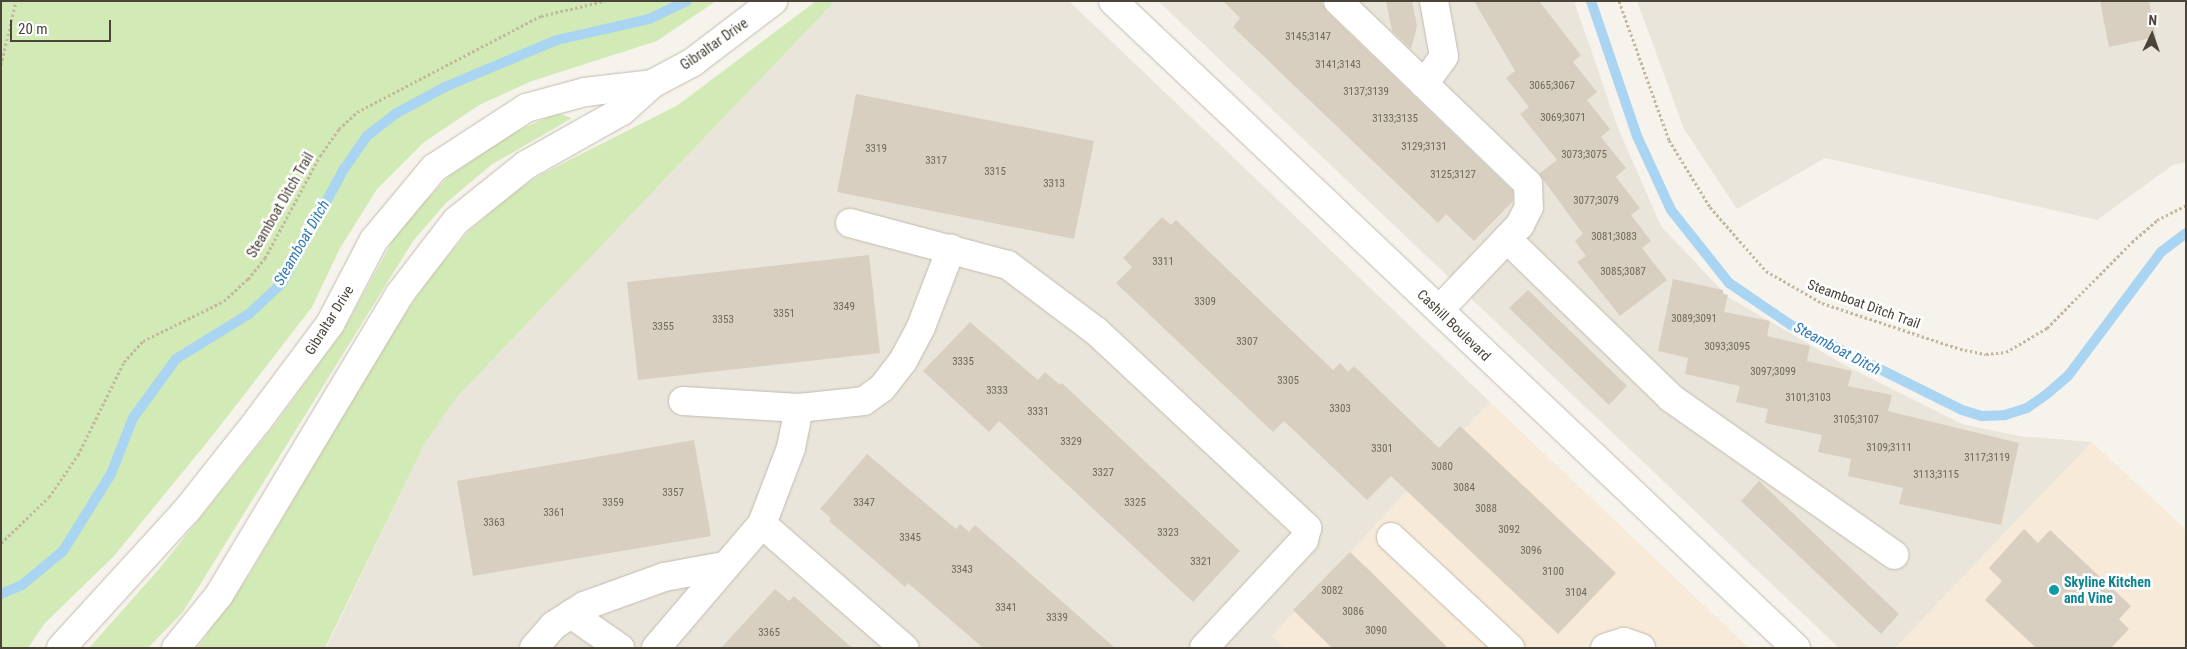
<!DOCTYPE html>
<html>
<head>
<meta charset="utf-8">
<style>
  body { margin:0 }
  #map { position:relative; width:2187px; height:649px; overflow:hidden; background:#f6f3ec; font-family:"Roboto Condensed",sans-serif }
  div>[style] { position:absolute }
  [style*='--x'] { left:calc(var(--x)*1px); top:calc(var(--y)*1px); width:calc(var(--w)*1px); rotate:calc(var(--a)*1deg) }
  .residential>* { inset:0; background:#eae5da }
  .commercial>* { inset:0; background:#f7ead8 }
  .green>* { inset:0; background:#d2eab5 }
  .stream>* { height:10px; margin:-5px; padding:0 5px; transform-origin:5px; border-radius:5px; background:#a9d4f2 }
  .building>* { inset:0; background:#d8cfc1 }
  .path>* { height:3px; margin-top:-1.5px; transform-origin:0; background:repeating-linear-gradient(90deg,#c4b79f 0 2.5px,transparent 0 5px) }
  .roads { filter:drop-shadow(0 0 1px #c2bbae) drop-shadow(0 0 1px #c2bbae) }
  .minor>* { height:28px; margin:-14px; padding:0 14px; transform-origin:14px; border-radius:14px; background:#fff }
  .dots>* { width:14px; height:14px; translate:-50% -50%; box-sizing:border-box; border:2px solid #fff; border-radius:50% }
  span { translate:-50% -50%; white-space:nowrap; text-align:center; line-height:1.15; -webkit-text-stroke:5px #fff; paint-order:stroke }
  .number-label { font-size:11px; color:#6e675b }
  .number-label span { -webkit-text-stroke-width:0 }
  .street-label { font-size:14px; color:#4b4439 }
  .culture-label { font-size:14px; color:#0d838f; font-weight:700 }
  .left { translate:0 -50%; text-align:left }
  .water-label { font-size:15px; color:#2e7ab2; font-style:italic }
  .frame { position:absolute; inset:0; border:2px solid #4b4439; pointer-events:none }
  .north { position:absolute; left:2127px; top:10px; width:50px; height:50px; -webkit-text-stroke:4px #fff; paint-order:stroke; rotate:3deg; font-size:14px; font-weight:700; line-height:20px; text-align:center; color:#4b4439 }
  .north::after { content:''; display:block; margin:auto; width:18px; height:22px; background:#4b4439; clip-path:polygon(50% 0,100% 100%,50% 72%,0 100%) }
  .scale { position:absolute; left:10px; top:20px; width:101px; height:22px; box-sizing:border-box; border:2px solid #4b4439; border-top:0; padding-left:6px; font-size:15px; line-height:18px; white-space:nowrap; color:#4b4439; -webkit-text-stroke:4px #fff; paint-order:stroke }
</style>
</head>
<body>
<div id="map">
  <div class="residential">
    <div style="clip-path:polygon(835px 1px,1069px 1px,1490px 402px,1272px 636px,1284px 648px,326px 648px,424px 445px,456px 398px)"></div>
    <div style="clip-path:polygon(1158px 1px,1574px 1px,1618px 128px,1661px 226px,1728px 297px,1850px 368px,1962px 424px,2019px 436px,2092px 442px,1895px 648px,1839px 648px)"></div>
    <div style="clip-path:polygon(1637px 1px,2186px 1px,2186px 162px,2173px 165px,2097px 220px,1825px 158px,1737px 209px,1684px 129px)"></div>
  </div>
  <div class="commercial">
    <div style="clip-path:polygon(1490px 402px,1749px 648px,1284px 648px,1272px 636px)"></div>
    <div style="clip-path:polygon(2092px 442px,2186px 530px,2186px 648px,1895px 648px)"></div>
  </div>
  <div class="green">
    <div style="clip-path:polygon(1px 1px,716px 1px,657px 41px,532px 81px,479px 105px,423px 143px,377px 189px,339px 250px,312px 307px,213px 435px,114px 556px,45px 623px,28px 648px,1px 648px)"></div>
    <div style="clip-path:polygon(816px 1px,835px 1px,456px 398px,424px 445px,325px 648px,197px 648px,251px 572px,384px 345px,431px 276px,469px 231px,513px 193px,542px 174px,678px 105px)"></div>
    <div style="clip-path:polygon(557px 113px,572px 118px,491px 165px,446px 203px,413px 241px,183px 612px,148px 648px,89px 648px,159px 569px,276px 423px,343px 331px,393px 240px,415px 212px,450px 175px,502px 138px)"></div>
  </div>
  <div class="stream">
    <div style="--x:1591;--y:1;--w:143;--a:71.2"></div>
    <div style="--x:1637;--y:136;--w:81;--a:65.3"></div>
    <div style="--x:1671;--y:210;--w:93;--a:51.5"></div>
    <div style="--x:1729;--y:283;--w:75;--a:34.1"></div>
    <div style="--x:1791;--y:325;--w:191;--a:26.4"></div>
    <div style="--x:1962;--y:410;--w:21;--a:17"></div>
    <div style="--x:1982;--y:416;--w:23;--a:-2"></div>
    <div style="--x:2005;--y:415;--w:23;--a:-18"></div>
    <div style="--x:2027;--y:408;--w:24;--a:-35"></div>
    <div style="--x:2047;--y:394;--w:28;--a:-41"></div>
    <div style="--x:2068;--y:376;--w:155;--a:-53.1"></div>
    <div style="--x:2161;--y:252;--w:31;--a:-37"></div>
    <div style="--x:1;--y:594;--w:23;--a:-23"></div>
    <div style="--x:22;--y:585;--w:53;--a:-39.7"></div>
    <div style="--x:63;--y:551;--w:91;--a:-58.1"></div>
    <div style="--x:111;--y:474;--w:60;--a:-68.6"></div>
    <div style="--x:133;--y:418;--w:73;--a:-53.9"></div>
    <div style="--x:176;--y:359;--w:86;--a:-31.7"></div>
    <div style="--x:249;--y:314;--w:45;--a:-43.2"></div>
    <div style="--x:282;--y:283;--w:130;--a:-61.5"></div>
    <div style="--x:344;--y:169;--w:40;--a:-55.1"></div>
    <div style="--x:367;--y:136;--w:36;--a:-38"></div>
    <div style="--x:395;--y:114;--w:57;--a:-28.4"></div>
    <div style="--x:445;--y:87;--w:121;--a:-22.8"></div>
    <div style="--x:557;--y:40;--w:94;--a:-12.9"></div>
    <div style="--x:649;--y:19;--w:42;--a:-25.3"></div>
  </div>
  <div class="building">
    <div style="clip-path:polygon(1223px 1px,1321px 1px,1327px 12px,1513px 191px,1513px 201px,1474px 241px,1446px 214px,1438px 223px,1233px 27px,1240px 18px)"></div>
    <div style="clip-path:polygon(1386px 1px,1412px 1px,1417px 26px,1411px 49px,1392px 31px)"></div>
    <div style="clip-path:polygon(1474px 1px,1539px 1px,1581px 55px,1573px 62px,1597px 92px,1587px 100px,1610px 129px,1601px 137px,1626px 168px,1616px 177px,1640px 208px,1631px 215px,1651px 241px,1642px 248px,1667px 280px,1620px 316px,1577px 262px,1586px 256px,1575px 241px,1583px 234px,1539px 174px,1557px 160px,1520px 114px,1529px 107px,1506px 78px,1515px 71px)"></div>
    <div style="clip-path:polygon(2100px 1px,2149px 1px,2156px 37px,2109px 47px)"></div>
    <div style="clip-path:polygon(856px 94px,1094px 141px,1074px 239px,837px 192px)"></div>
    <div style="clip-path:polygon(1162px 217px,1171px 225px,1176px 220px,1333px 370px,1340px 363px,1348px 372px,1354px 366px,1439px 448px,1460px 426px,1616px 573px,1558px 634px,1391px 476px,1367px 500px,1284px 421px,1273px 432px,1116px 283px,1132px 267px,1123px 258px)"></div>
    <div style="clip-path:polygon(869px 255px,880px 353px,638px 380px,627px 282px)"></div>
    <div style="clip-path:polygon(1673px 279px,1723px 290px,1723px 294px,1728px 295px,1724px 312px,1770px 321px,1767px 336px,1810px 346px,1807px 361px,1852px 371px,1848px 386px,1892px 395px,1888px 411px,2019px 443px,2001px 525px,1899px 504px,1903px 488px,1848px 476px,1851px 459px,1818px 452px,1822px 435px,1765px 423px,1768px 409px,1736px 402px,1740px 386px,1685px 374px,1688px 358px,1658px 351px)"></div>
    <div style="clip-path:polygon(1528px 290px,1627px 386px,1609px 405px,1509px 308px)"></div>
    <div style="clip-path:polygon(970px 322px,1038px 380px,1045px 372px,1060px 385px,1062px 383px,1240px 551px,1193px 602px,999px 421px,989px 432px,923px 371px)"></div>
    <div style="clip-path:polygon(694px 440px,711px 536px,473px 576px,457px 481px)"></div>
    <div style="clip-path:polygon(867px 454px,956px 529px,960px 524px,969px 532px,975px 525px,1115px 648px,983px 648px,908px 583px,905px 587px,872px 558px,829px 521px,831px 518px,820px 509px)"></div>
    <div style="clip-path:polygon(1759px 481px,1899px 614px,1881px 634px,1741px 501px)"></div>
    <div style="clip-path:polygon(2024px 529px,2038px 543px,2050px 530px,2131px 606px,2119px 619px,2129px 629px,2111px 648px,2036px 648px,1985px 600px,2002px 581px,1989px 568px)"></div>
    <div style="clip-path:polygon(1350px 552px,1371px 572px,1448px 648px,1332px 648px,1293px 610px)"></div>
    <div style="clip-path:polygon(775px 589px,789px 601px,794px 596px,852px 648px,721px 648px)"></div>
  </div>
  <div class="path">
    <div style="--x:1619;--y:1;--w:148;--a:70.2"></div>
    <div style="--x:1669;--y:140;--w:79;--a:58.5"></div>
    <div style="--x:1710;--y:207;--w:85;--a:48.8"></div>
    <div style="--x:1766;--y:271;--w:64;--a:29.7"></div>
    <div style="--x:1822;--y:303;--w:145;--a:18.4"></div>
    <div style="--x:1960;--y:349;--w:26;--a:11"></div>
    <div style="--x:1986;--y:354;--w:20;--a:-6"></div>
    <div style="--x:2006;--y:352;--w:48;--a:-30.3"></div>
    <div style="--x:2047;--y:328;--w:121;--a:-45.3"></div>
    <div style="--x:2132;--y:242;--w:33;--a:-41"></div>
    <div style="--x:2157;--y:220;--w:33;--a:-27"></div>
    <div style="--x:1;--y:65;--w:66;--a:-76.8"></div>
    <div style="--x:1;--y:543;--w:66;--a:-43.8"></div>
    <div style="--x:49;--y:497;--w:51;--a:-55.4"></div>
    <div style="--x:78;--y:455;--w:104;--a:-63.7"></div>
    <div style="--x:124;--y:362;--w:28;--a:-48"></div>
    <div style="--x:143;--y:341;--w:90;--a:-26.3"></div>
    <div style="--x:224;--y:301;--w:33;--a:-43"></div>
    <div style="--x:248;--y:279;--w:27;--a:-51"></div>
    <div style="--x:265;--y:258;--w:116;--a:-61.7"></div>
    <div style="--x:320;--y:156;--w:33;--a:-55"></div>
    <div style="--x:339;--y:129;--w:25;--a:-43"></div>
    <div style="--x:357;--y:112;--w:208;--a:-27.6"></div>
    <div style="--x:541;--y:16;--w:65;--a:-13.4"></div>
  </div>
  <div class="roads">
    <div class="minor">
      <div style="--x:1113;--y:1;--w:941;--a:43.45"></div>
      <div style="--x:1338;--y:1;--w:264;--a:43.9"></div>
      <div style="--x:1528;--y:184;--w:23;--a:88"></div>
      <div style="--x:1529;--y:207;--w:20;--a:117"></div>
      <div style="--x:1520;--y:225;--w:117;--a:133.6"></div>
      <div style="--x:1424;--y:84;--w:34;--a:-54"></div>
      <div style="--x:1444;--y:56;--w:56;--a:-100.3"></div>
      <div style="--x:850;--y:223;--w:163;--a:14.9"></div>
      <div style="--x:1008;--y:265;--w:110;--a:36.9"></div>
      <div style="--x:1096;--y:331;--w:289;--a:43"></div>
      <div style="--x:1307;--y:528;--w:12;--a:104"></div>
      <div style="--x:1304;--y:540;--w:147;--a:132.8"></div>
      <div style="--x:1507;--y:239;--w:228;--a:44.1"></div>
      <div style="--x:1671;--y:398;--w:273;--a:35.1"></div>
      <div style="--x:683;--y:401;--w:116;--a:3.5"></div>
      <div style="--x:799;--y:408;--w:65;--a:-6.1"></div>
      <div style="--x:864;--y:401;--w:22;--a:-36"></div>
      <div style="--x:882;--y:388;--w:34;--a:-52"></div>
      <div style="--x:903;--y:361;--w:38;--a:-62"></div>
      <div style="--x:921;--y:327;--w:84;--a:-69"></div>
      <div style="--x:762;--y:524;--w:189;--a:41.1"></div>
      <div style="--x:1391;--y:537;--w:163;--a:43"></div>
      <div style="--x:571;--y:614;--w:60;--a:34.8"></div>
      <div style="--x:61;--y:648;--w:187;--a:-47.6"></div>
      <div style="--x:187;--y:510;--w:116;--a:-51.6"></div>
      <div style="--x:259;--y:419;--w:119;--a:-53.2"></div>
      <div style="--x:330;--y:324;--w:95;--a:-62.4"></div>
      <div style="--x:374;--y:240;--w:94;--a:-50.2"></div>
      <div style="--x:434;--y:168;--w:110;--a:-33.1"></div>
      <div style="--x:526;--y:108;--w:61;--a:-15.2"></div>
      <div style="--x:585;--y:92;--w:67;--a:-6.8"></div>
      <div style="--x:176;--y:648;--w:68;--a:-50.9"></div>
      <div style="--x:219;--y:595;--w:350;--a:-59"></div>
      <div style="--x:399;--y:295;--w:93;--a:-52.4"></div>
      <div style="--x:456;--y:221;--w:90;--a:-38.7"></div>
      <div style="--x:526;--y:165;--w:110;--a:-29.4"></div>
      <div style="--x:622;--y:111;--w:40;--a:-42"></div>
      <div style="--x:652;--y:84;--w:47;--a:-28.2"></div>
      <div style="--x:693;--y:62;--w:101;--a:-37.3"></div>
      <div style="--x:534;--y:648;--w:30;--a:-49"></div>
      <div style="--x:554;--y:625;--w:36;--a:-32"></div>
      <div style="--x:584;--y:606;--w:85;--a:-19.9"></div>
      <div style="--x:664;--y:577;--w:61;--a:-10.4"></div>
      <div style="--x:656;--y:648;--w:163;--a:-49.5"></div>
      <div style="--x:762;--y:524;--w:81;--a:-69.1"></div>
      <div style="--x:791;--y:448;--w:41;--a:-78.7"></div>
      <div style="--x:1605;--y:648;--w:20;--a:-18"></div>
      <div style="--x:1624;--y:642;--w:18;--a:19"></div>
    </div>
  </div>
  <div class="dots">
    <div style="left:2054px;top:590px;background:#0f9aa8"></div>
  </div>
  <div class="number-label">
    <span style="left:1308px;top:37px">3145;3147</span>
    <span style="left:1338px;top:65px">3141;3143</span>
    <span style="left:1552px;top:86px">3065;3067</span>
    <span style="left:1366px;top:92px">3137;3139</span>
    <span style="left:1563px;top:118px">3069;3071</span>
    <span style="left:1395px;top:119px">3133;3135</span>
    <span style="left:1424px;top:147px">3129;3131</span>
    <span style="left:876px;top:149px">3319</span>
    <span style="left:1584px;top:155px">3073;3075</span>
    <span style="left:936px;top:161px">3317</span>
    <span style="left:995px;top:172px">3315</span>
    <span style="left:1453px;top:175px">3125;3127</span>
    <span style="left:1054px;top:184px">3313</span>
    <span style="left:1596px;top:201px">3077;3079</span>
    <span style="left:1614px;top:237px">3081;3083</span>
    <span style="left:1163px;top:262px">3311</span>
    <span style="left:1623px;top:272px">3085;3087</span>
    <span style="left:1205px;top:302px">3309</span>
    <span style="left:844px;top:307px">3349</span>
    <span style="left:784px;top:314px">3351</span>
    <span style="left:1694px;top:319px">3089;3091</span>
    <span style="left:723px;top:320px">3353</span>
    <span style="left:663px;top:327px">3355</span>
    <span style="left:1247px;top:342px">3307</span>
    <span style="left:1727px;top:347px">3093;3095</span>
    <span style="left:963px;top:362px">3335</span>
    <span style="left:1773px;top:372px">3097;3099</span>
    <span style="left:1288px;top:381px">3305</span>
    <span style="left:997px;top:391px">3333</span>
    <span style="left:1808px;top:398px">3101;3103</span>
    <span style="left:1340px;top:409px">3303</span>
    <span style="left:1038px;top:412px">3331</span>
    <span style="left:1856px;top:420px">3105;3107</span>
    <span style="left:1071px;top:442px">3329</span>
    <span style="left:1889px;top:448px">3109;3111</span>
    <span style="left:1382px;top:449px">3301</span>
    <span style="left:1987px;top:458px">3117;3119</span>
    <span style="left:1442px;top:467px">3080</span>
    <span style="left:1103px;top:473px">3327</span>
    <span style="left:1936px;top:475px">3113;3115</span>
    <span style="left:1464px;top:488px">3084</span>
    <span style="left:673px;top:493px">3357</span>
    <span style="left:613px;top:503px">3359</span>
    <span style="left:864px;top:503px">3347</span>
    <span style="left:1135px;top:503px">3325</span>
    <span style="left:1486px;top:509px">3088</span>
    <span style="left:554px;top:513px">3361</span>
    <span style="left:494px;top:523px">3363</span>
    <span style="left:1509px;top:530px">3092</span>
    <span style="left:1168px;top:533px">3323</span>
    <span style="left:910px;top:538px">3345</span>
    <span style="left:1531px;top:551px">3096</span>
    <span style="left:1201px;top:562px">3321</span>
    <span style="left:962px;top:570px">3343</span>
    <span style="left:1553px;top:572px">3100</span>
    <span style="left:1332px;top:591px">3082</span>
    <span style="left:1576px;top:593px">3104</span>
    <span style="left:1006px;top:608px">3341</span>
    <span style="left:1353px;top:612px">3086</span>
    <span style="left:1057px;top:618px">3339</span>
    <span style="left:1376px;top:631px">3090</span>
    <span style="left:769px;top:633px">3365</span>
  </div>
  <div class="street-label">
    <span style="left:714px;top:44px;rotate:-35deg">Gibraltar Drive</span>
    <span style="left:280px;top:205px;rotate:-60deg">Steamboat Ditch Trail</span>
    <span style="left:1864px;top:304px;rotate:20deg">Steamboat Ditch Trail</span>
    <span style="left:329px;top:320px;rotate:-58deg">Gibraltar Drive</span>
    <span style="left:1454px;top:325px;rotate:44deg">Cashill Boulevard</span>
  </div>
  <div class="culture-label">
    <span class="left" style="left:2064px;top:590px">Skyline Kitchen<br>and Vine</span>
  </div>
  <div class="water-label">
    <span style="left:302px;top:243px;rotate:-60deg">Steamboat Ditch</span>
    <span style="left:1837px;top:349px;rotate:28deg">Steamboat Ditch</span>
  </div>
  <div class="frame"></div>
  <div class="north">N</div>
  <div class="scale">20 m</div>
</div>
</body>
</html>
